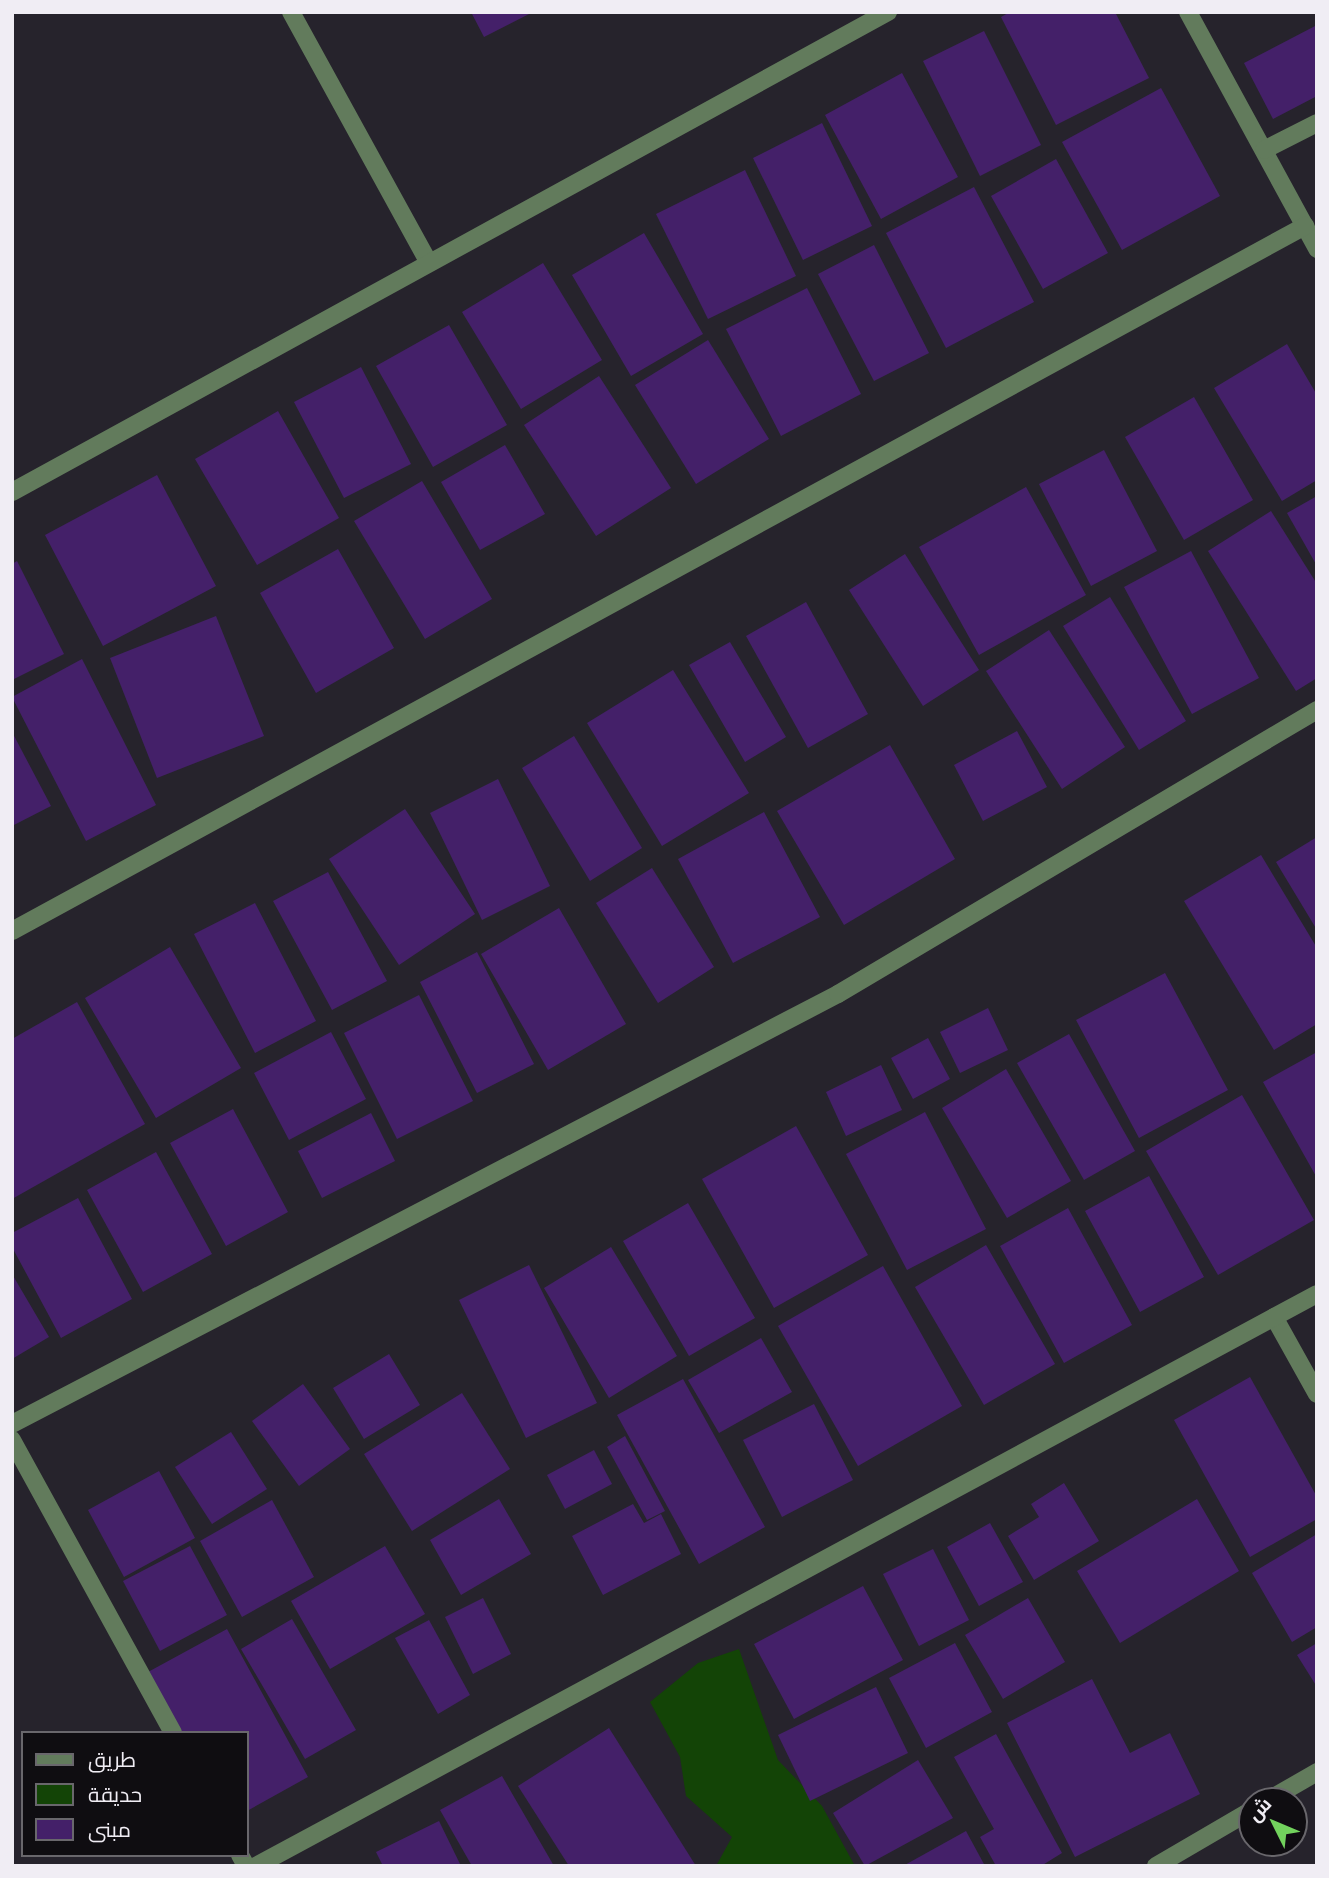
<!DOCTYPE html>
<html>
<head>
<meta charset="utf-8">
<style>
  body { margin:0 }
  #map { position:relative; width:1329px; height:1878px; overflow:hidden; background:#26232c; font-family:"Golos Text",Cairo,sans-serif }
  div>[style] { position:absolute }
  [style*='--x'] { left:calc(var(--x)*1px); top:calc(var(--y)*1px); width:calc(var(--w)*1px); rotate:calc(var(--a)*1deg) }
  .green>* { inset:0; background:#134406 }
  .building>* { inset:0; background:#442069 }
  .minor>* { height:18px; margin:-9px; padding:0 9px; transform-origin:9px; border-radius:9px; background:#627b5c }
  span { translate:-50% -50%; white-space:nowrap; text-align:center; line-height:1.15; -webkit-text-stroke:6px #0f0d11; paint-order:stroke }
  .frame { position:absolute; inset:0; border:14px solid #f0edf4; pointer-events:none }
  .legend { position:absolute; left:21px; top:1731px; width:228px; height:126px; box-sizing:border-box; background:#0f0d11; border:2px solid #69676c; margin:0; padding:9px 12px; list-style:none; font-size:21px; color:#f0edf4 }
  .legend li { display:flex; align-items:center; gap:14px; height:35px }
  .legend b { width:35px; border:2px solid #69676c }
  .north { position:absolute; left:1238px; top:1787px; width:70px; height:70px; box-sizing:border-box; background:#0f0d11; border:2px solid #69676c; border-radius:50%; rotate:313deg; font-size:19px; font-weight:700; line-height:28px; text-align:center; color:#f0edf4 }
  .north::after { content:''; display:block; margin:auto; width:24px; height:32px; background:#72d25d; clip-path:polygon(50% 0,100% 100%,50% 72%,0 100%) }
</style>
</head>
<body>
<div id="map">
  <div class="green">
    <div style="clip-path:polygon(739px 1649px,778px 1760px,822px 1806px,855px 1866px,716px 1866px,732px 1837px,686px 1796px,680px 1757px,650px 1702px,698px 1663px)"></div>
  </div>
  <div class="building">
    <div style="clip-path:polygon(471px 12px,533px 12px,484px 37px)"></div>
    <div style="clip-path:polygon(1010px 12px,1115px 12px,1149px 78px,1056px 125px,1001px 17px)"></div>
    <div style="clip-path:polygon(1317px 25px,1317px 96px,1273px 119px,1244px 63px)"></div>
    <div style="clip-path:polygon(984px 31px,1041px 145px,980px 176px,923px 61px)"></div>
    <div style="clip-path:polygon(902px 73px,958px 177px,881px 219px,825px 115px)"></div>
    <div style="clip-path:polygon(1161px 88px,1220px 196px,1122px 250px,1062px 142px)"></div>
    <div style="clip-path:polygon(822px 123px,872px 226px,803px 260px,753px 158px)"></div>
    <div style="clip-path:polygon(1056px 159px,1108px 253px,1043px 289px,991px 196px)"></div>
    <div style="clip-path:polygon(745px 170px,796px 276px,708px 319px,656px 214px)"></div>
    <div style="clip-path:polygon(974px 187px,1034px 302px,946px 348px,886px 233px)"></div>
    <div style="clip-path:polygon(644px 233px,703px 334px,631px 376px,572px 275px)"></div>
    <div style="clip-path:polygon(874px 245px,929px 353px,874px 381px,818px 274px)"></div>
    <div style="clip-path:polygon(543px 263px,602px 360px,521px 409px,462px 312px)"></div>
    <div style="clip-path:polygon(807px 288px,861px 394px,781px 436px,726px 329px)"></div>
    <div style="clip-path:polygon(449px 325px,507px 425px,433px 467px,376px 366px)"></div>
    <div style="clip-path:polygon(708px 340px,769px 439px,696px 484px,635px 385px)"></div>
    <div style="clip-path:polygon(1287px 344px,1317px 395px,1317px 480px,1282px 501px,1214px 388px)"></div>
    <div style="clip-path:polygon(361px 367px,411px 464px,344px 498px,294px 402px)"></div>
    <div style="clip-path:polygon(599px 376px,671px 488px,596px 536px,524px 425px)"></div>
    <div style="clip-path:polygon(1194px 397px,1253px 500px,1184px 540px,1125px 437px)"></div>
    <div style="clip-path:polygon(278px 411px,339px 518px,257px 565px,195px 459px)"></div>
    <div style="clip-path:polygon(505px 445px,545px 514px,480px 550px,441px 482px)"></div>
    <div style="clip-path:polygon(1104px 450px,1157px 551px,1091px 586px,1039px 484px)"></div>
    <div style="clip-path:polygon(157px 475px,216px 586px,103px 646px,45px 535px)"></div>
    <div style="clip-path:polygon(422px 481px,492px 599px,425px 639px,354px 521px)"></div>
    <div style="clip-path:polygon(1026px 487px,1086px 595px,979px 655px,919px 547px)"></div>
    <div style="clip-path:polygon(1317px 496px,1317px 566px,1287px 513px)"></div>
    <div style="clip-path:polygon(1271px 511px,1317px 584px,1317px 678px,1296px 691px,1208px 551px)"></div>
    <div style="clip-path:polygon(338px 549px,394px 648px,316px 693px,260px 593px)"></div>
    <div style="clip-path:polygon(1191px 551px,1259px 678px,1192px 714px,1124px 587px)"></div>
    <div style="clip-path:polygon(905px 554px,979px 670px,923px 706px,849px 590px)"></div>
    <div style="clip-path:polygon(17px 561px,64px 654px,12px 680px,12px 564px)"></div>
    <div style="clip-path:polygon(1110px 597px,1186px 721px,1139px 750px,1063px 626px)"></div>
    <div style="clip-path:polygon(806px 602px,868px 714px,808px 748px,746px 636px)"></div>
    <div style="clip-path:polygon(216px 616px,264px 736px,157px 778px,110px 658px)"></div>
    <div style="clip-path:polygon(1049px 630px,1125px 747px,1062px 789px,986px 671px)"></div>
    <div style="clip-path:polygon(730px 642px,786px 737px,745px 762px,689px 665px)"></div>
    <div style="clip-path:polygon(82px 659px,156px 805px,86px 841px,12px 697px)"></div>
    <div style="clip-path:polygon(673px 670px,749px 793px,662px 846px,587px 723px)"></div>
    <div style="clip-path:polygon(1017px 731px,1047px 787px,983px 821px,954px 765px)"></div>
    <div style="clip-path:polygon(12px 732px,51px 806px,12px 826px)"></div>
    <div style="clip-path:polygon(574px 736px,642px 848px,590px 881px,522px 768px)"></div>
    <div style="clip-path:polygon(890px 745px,955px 859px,844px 925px,777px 811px)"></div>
    <div style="clip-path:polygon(498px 779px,550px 886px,482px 920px,430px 813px)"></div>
    <div style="clip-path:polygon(405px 809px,475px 914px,399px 965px,329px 859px)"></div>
    <div style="clip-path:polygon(764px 812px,820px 917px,733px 963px,678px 859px)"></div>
    <div style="clip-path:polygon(1317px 837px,1317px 930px,1276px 862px)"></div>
    <div style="clip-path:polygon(1261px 855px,1317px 948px,1317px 1024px,1274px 1050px,1184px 901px)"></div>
    <div style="clip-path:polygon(652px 868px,714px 967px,658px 1003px,596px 903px)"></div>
    <div style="clip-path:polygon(328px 872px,387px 981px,332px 1010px,273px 901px)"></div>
    <div style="clip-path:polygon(255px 903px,316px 1021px,255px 1053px,194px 934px)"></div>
    <div style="clip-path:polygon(559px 908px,626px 1024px,548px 1070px,481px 954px)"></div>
    <div style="clip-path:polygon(170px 947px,241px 1068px,156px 1118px,85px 998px)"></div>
    <div style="clip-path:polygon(477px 952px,534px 1064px,477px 1093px,420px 982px)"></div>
    <div style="clip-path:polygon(1165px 973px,1228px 1090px,1139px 1138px,1076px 1020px)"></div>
    <div style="clip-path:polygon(419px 995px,473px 1101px,397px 1139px,344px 1033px)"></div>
    <div style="clip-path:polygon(77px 1002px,145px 1124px,12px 1199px,12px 1039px)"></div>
    <div style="clip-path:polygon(988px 1008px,1008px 1050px,960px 1073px,940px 1032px)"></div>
    <div style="clip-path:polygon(331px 1032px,366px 1099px,289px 1140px,254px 1073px)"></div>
    <div style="clip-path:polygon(1069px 1034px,1135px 1151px,1084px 1180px,1017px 1063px)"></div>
    <div style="clip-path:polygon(928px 1038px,950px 1079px,913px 1099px,891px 1058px)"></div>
    <div style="clip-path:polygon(1317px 1052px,1317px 1178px,1263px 1082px)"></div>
    <div style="clip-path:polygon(881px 1065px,902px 1110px,846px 1136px,826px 1092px)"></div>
    <div style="clip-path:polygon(1006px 1069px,1071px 1181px,1007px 1218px,942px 1108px)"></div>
    <div style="clip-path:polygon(1242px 1095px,1314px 1220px,1218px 1275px,1146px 1151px)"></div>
    <div style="clip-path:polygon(233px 1109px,288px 1212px,226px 1246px,170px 1143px)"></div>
    <div style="clip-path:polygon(925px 1112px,986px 1229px,907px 1270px,846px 1154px)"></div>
    <div style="clip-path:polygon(371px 1113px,395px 1161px,322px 1198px,298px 1151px)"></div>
    <div style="clip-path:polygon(796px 1126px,868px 1255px,774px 1308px,702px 1179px)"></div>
    <div style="clip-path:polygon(156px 1152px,212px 1254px,143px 1292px,87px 1190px)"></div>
    <div style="clip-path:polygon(1149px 1176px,1204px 1277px,1140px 1312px,1085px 1211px)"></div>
    <div style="clip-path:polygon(78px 1198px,132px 1299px,61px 1338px,12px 1247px,12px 1233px)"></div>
    <div style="clip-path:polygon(688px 1203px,755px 1318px,689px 1356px,623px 1241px)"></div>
    <div style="clip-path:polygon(1068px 1208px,1132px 1325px,1064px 1363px,1000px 1246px)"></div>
    <div style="clip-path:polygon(986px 1245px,1055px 1364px,984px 1405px,915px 1287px)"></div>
    <div style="clip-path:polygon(611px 1247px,677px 1356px,609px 1398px,544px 1288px)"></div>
    <div style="clip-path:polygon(529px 1265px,597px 1403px,526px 1438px,459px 1300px)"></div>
    <div style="clip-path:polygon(883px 1266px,962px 1406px,858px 1466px,778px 1326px)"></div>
    <div style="clip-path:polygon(12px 1274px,49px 1337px,12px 1359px)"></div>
    <div style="clip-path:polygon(761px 1338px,792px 1392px,719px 1433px,688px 1380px)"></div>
    <div style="clip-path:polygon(389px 1354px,420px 1405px,364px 1439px,333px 1388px)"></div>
    <div style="clip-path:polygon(1250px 1377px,1317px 1497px,1317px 1519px,1250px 1557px,1174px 1420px)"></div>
    <div style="clip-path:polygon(683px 1379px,765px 1527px,699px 1564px,617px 1415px)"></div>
    <div style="clip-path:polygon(303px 1384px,350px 1449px,299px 1486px,252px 1421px)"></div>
    <div style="clip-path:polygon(462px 1393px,510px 1469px,412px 1531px,364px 1454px)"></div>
    <div style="clip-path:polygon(814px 1404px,853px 1480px,782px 1517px,743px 1440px)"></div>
    <div style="clip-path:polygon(231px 1432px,267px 1489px,212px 1524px,175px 1467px)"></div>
    <div style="clip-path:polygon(625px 1436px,665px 1511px,647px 1520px,607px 1447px)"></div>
    <div style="clip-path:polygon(594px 1450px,612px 1484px,565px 1509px,547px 1475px)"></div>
    <div style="clip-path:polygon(159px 1471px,195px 1538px,124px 1577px,88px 1510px)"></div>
    <div style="clip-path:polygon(1064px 1483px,1099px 1541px,1034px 1580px,1008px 1536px,1039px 1517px,1031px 1504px)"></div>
    <div style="clip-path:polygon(499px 1499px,531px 1554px,461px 1595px,430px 1540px)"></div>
    <div style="clip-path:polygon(1197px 1499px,1239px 1571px,1120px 1643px,1077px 1571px)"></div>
    <div style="clip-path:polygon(272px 1500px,314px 1577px,242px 1617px,200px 1541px)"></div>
    <div style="clip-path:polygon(633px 1504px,644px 1523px,661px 1514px,681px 1554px,603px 1595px,572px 1536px)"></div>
    <div style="clip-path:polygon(990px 1523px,1023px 1582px,979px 1606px,947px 1547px)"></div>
    <div style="clip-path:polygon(1317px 1534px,1317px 1627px,1292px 1642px,1252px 1573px)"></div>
    <div style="clip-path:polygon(190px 1546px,227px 1615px,160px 1651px,123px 1581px)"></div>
    <div style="clip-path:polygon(385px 1546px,425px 1614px,330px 1669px,291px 1601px)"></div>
    <div style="clip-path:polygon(933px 1549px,969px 1620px,919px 1646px,883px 1574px)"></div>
    <div style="clip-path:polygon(863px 1586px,903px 1660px,794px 1719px,754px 1644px)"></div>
    <div style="clip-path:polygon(483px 1598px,511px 1654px,473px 1674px,445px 1617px)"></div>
    <div style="clip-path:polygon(1028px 1598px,1065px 1662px,1003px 1699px,965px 1635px)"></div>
    <div style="clip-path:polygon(292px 1619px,356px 1730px,305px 1759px,241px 1649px)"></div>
    <div style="clip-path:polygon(429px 1620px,470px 1695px,438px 1714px,395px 1638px)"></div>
    <div style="clip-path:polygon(227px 1629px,308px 1777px,247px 1811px,247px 1733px,181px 1733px,148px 1672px)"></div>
    <div style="clip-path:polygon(955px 1643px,992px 1712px,926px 1748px,889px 1678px)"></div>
    <div style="clip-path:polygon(1317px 1643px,1317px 1687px,1297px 1655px)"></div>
    <div style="clip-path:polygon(1092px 1679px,1130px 1753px,1170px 1733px,1200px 1794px,1075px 1857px,1007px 1723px)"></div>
    <div style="clip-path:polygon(876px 1687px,908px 1753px,810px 1801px,778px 1735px)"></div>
    <div style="clip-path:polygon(609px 1728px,696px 1866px,569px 1866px,518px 1786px)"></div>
    <div style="clip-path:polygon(996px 1734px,1062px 1853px,1041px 1866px,996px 1866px,980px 1837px,994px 1829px,954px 1757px)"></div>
    <div style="clip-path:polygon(918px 1760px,953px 1818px,865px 1866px,833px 1813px)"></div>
    <div style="clip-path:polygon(502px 1776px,554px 1866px,472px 1866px,440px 1810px)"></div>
    <div style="clip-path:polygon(439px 1821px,461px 1866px,383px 1866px,376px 1852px)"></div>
    <div style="clip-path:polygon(966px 1831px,985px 1866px,903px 1866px)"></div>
  </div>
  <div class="minor">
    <div style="--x:291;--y:12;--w:284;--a:61.2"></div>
    <div style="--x:1188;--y:12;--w:270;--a:61.4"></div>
    <div style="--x:1264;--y:150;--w:59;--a:-27"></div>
    <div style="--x:12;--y:492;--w:999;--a:-28.72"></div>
    <div style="--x:12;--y:931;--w:1473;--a:-28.6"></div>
    <div style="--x:1274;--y:1317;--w:88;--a:60.8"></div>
    <div style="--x:12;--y:1424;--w:931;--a:-27.5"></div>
    <div style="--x:838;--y:994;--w:557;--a:-30.66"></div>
    <div style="--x:12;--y:1440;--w:334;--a:61.2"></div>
    <div style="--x:1267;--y:1801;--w:58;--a:-30.1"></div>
    <div style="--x:240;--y:1855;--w:13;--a:61"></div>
    <div style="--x:256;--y:1866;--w:1205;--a:-28.33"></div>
    <div style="--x:1156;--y:1866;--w:111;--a:-30.3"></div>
  </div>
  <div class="frame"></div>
  <ul class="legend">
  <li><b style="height:9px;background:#627b5c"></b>طريق</li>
  <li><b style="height:19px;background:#134406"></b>حديقة</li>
  <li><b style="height:19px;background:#442069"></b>مبنى</li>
  </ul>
  <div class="north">ش</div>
</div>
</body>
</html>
